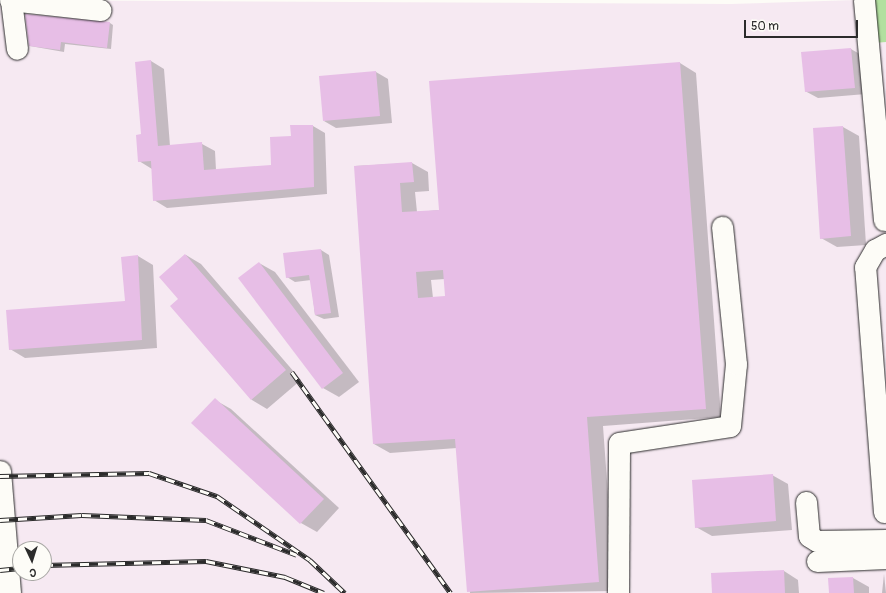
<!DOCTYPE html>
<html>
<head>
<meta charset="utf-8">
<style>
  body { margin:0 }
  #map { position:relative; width:886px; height:593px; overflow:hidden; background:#fdfcf7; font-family:Pangolin,sans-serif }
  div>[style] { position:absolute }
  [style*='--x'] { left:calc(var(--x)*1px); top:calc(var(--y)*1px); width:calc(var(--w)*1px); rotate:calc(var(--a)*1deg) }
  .built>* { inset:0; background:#f6e9f2 }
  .green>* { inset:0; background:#b2e09f }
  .shadow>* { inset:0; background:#0003 }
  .building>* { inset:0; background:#e7bee6 }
  .roads { filter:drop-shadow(0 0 1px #2b2b2b) drop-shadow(0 0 1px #2b2b2b) }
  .minor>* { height:21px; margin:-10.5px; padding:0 10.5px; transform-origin:10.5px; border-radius:10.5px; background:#fdfcf7 }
  .rail>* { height:4.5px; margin-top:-2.25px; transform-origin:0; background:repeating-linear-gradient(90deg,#fdfcf7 0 9px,#2b2b2b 0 18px); box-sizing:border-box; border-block:1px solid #2b2b2b }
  span { translate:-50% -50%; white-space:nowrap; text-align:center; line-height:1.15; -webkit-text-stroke:4px #fdfcf7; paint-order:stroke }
  .north { position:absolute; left:12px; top:541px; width:40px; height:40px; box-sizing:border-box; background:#fdfcf7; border:1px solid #a9a8a5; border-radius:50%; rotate:176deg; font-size:11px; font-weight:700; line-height:16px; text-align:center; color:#2b2b2b }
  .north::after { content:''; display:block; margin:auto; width:14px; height:18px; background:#2b2b2b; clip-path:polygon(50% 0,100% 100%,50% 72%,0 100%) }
  .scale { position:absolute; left:744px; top:20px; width:114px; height:18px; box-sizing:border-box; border:2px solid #2b2b2b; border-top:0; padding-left:5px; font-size:12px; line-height:14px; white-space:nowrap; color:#2b2b2b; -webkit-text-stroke:3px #fdfcf7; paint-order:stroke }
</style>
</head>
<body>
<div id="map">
  <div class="built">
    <div style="clip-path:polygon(evenodd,0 0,731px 4px,856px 0,858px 43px,886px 42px,886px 593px,0 593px,0 0,20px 549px,44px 549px,44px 573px,20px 573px,20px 549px)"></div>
  </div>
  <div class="green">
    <div style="clip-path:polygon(871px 0,886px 0,886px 42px,874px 43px)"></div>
  </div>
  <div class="shadow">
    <div style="clip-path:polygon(110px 23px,113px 25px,111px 49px,65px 44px,64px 52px,30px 46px)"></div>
    <div style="clip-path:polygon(851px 49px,863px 56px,866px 94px,818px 98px,805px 91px)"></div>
    <div style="clip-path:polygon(151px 61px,164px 69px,170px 146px,202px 144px,215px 151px,216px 170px,272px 166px,292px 137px,313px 126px,325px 133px,327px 194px,167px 208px,154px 200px,152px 169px,139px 161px)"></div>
    <div style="clip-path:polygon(evenodd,680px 63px,696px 73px,721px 417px,603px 426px,615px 591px,470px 593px,457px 448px,390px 453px,374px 444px,355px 166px,412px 163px,428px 172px,429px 191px,415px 192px,417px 212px,440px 210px,431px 82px,680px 63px,445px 279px,446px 297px,433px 298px,431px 280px,445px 279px)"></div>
    <div style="clip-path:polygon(376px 72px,388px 79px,392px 123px,336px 128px,324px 121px)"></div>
    <div style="clip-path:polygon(843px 127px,859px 136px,866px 245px,837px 247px,821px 238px)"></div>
    <div style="clip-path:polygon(321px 250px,329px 255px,339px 317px,324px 319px,315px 315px,311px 280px,295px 282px,287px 277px)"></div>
    <div style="clip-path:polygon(186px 255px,201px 264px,301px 380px,267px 409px,252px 400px,171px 306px,179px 299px)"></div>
    <div style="clip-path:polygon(138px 256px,153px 265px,157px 348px,25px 358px,10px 349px,126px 301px)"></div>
    <div style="clip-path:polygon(259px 263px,275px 272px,359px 382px,339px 397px,323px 388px)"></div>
    <div style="clip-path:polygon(215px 400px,231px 409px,339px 508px,317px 532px,301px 523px,193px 423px)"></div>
    <div style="clip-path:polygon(772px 475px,788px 484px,792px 530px,712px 536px,696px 527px)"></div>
    <div style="clip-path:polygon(784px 571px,798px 580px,799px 593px,713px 593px)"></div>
    <div style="clip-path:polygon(884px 574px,886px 593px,882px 593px)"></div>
    <div style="clip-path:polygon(853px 578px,869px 587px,869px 593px,830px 593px,829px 579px)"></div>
  </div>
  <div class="building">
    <div style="clip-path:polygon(25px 14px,110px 22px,107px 48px,61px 42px,60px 50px,29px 46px)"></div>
    <div style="clip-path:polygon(851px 48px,855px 88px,805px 92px,801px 52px)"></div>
    <div style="clip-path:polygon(151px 60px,158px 146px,202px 142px,204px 170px,271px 165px,270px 137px,291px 136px,290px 125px,313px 125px,314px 187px,153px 201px,151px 161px,138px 162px,136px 135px,141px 134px,135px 62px)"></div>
    <div style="clip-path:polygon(evenodd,680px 62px,706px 409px,587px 417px,599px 582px,467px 592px,455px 439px,373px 444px,354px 166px,412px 162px,414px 182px,400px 183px,402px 212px,439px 210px,429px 81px,680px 62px,443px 270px,445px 296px,418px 298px,416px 272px,443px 270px)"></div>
    <div style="clip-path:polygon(376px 71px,380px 116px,323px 121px,319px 76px)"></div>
    <div style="clip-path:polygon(843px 126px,851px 236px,820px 239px,813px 128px)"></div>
    <div style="clip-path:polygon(321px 249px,331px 313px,315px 315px,309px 275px,286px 278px,283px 253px)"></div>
    <div style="clip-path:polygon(185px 254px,286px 370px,251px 400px,170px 306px,178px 299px,159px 277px)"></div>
    <div style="clip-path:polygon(138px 255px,142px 340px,9px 350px,6px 310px,125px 301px,121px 257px)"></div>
    <div style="clip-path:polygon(259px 262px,343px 373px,322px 389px,238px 278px)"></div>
    <div style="clip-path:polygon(215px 398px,324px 499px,300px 524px,191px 423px)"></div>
    <div style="clip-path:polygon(773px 474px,776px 521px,695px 528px,692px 480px)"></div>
    <div style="clip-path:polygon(784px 570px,785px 593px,712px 593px,711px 573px)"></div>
    <div style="clip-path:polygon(853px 577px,854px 593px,829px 593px,828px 578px)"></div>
  </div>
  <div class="roads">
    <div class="minor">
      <div style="--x:10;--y:0;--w:91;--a:6.3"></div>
      <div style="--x:11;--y:0;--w:49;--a:83"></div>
      <div style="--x:864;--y:0;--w:221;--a:84.8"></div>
      <div style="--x:0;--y:471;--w:122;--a:85.3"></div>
      <div style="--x:806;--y:502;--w:34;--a:85"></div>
      <div style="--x:809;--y:536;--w:9;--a:32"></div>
      <div style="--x:817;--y:541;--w:69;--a:-0.8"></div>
      <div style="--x:884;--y:512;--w:246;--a:-94.4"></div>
      <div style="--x:865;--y:267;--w:20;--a:-60"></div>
      <div style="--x:875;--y:250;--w:13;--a:-29"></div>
      <div style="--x:817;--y:561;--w:69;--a:-2.5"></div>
      <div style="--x:618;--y:593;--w:150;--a:-89.6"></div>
      <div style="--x:619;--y:443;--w:112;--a:-8.7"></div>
      <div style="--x:730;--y:426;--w:62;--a:-84.5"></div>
      <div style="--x:736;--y:364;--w:138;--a:-95.8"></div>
    </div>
  </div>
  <div class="rail">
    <div style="--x:292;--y:372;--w:272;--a:54.3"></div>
    <div style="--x:0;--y:476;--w:149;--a:-1.2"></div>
    <div style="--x:149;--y:473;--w:72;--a:18.7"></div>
    <div style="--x:217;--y:496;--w:113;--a:34.5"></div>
    <div style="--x:310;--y:560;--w:48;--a:43.3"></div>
    <div style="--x:0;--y:520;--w:82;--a:-3.5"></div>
    <div style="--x:82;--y:515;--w:124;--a:2.3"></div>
    <div style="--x:206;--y:520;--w:97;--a:21"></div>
    <div style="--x:44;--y:565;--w:162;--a:-1.4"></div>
    <div style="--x:206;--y:561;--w:81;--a:11.4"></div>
    <div style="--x:285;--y:577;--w:42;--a:22.3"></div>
    <div style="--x:0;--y:570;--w:20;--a:-6"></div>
  </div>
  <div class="north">С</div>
  <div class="scale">50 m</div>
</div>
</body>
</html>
